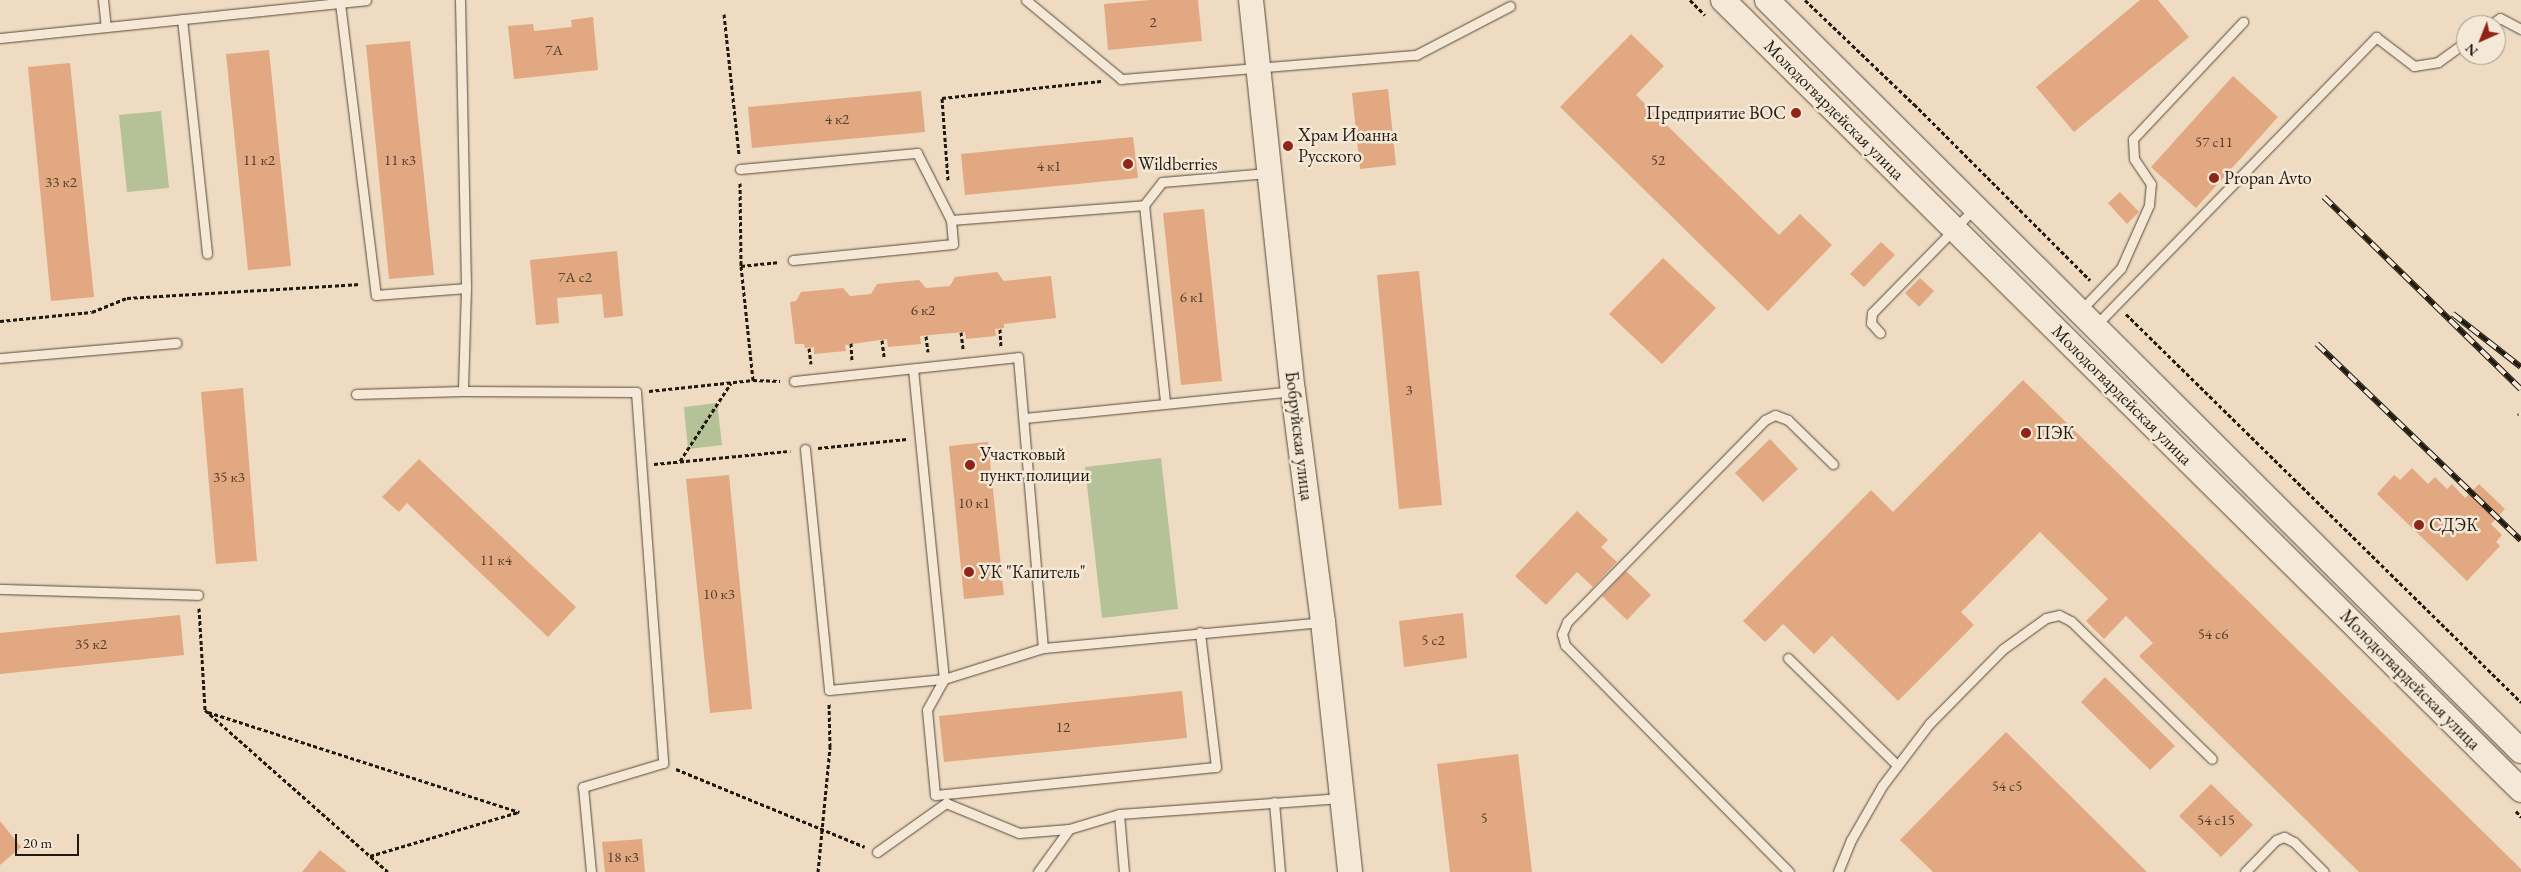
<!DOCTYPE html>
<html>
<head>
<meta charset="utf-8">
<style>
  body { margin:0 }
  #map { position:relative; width:2521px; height:872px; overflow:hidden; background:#efdbc1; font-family:"EB Garamond",serif }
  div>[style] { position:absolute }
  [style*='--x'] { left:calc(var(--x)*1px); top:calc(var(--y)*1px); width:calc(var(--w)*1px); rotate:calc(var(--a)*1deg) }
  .green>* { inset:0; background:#b5c196 }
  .building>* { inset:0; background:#e1a881 }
  .path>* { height:3px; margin-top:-1.5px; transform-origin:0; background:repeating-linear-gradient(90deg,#211a11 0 4px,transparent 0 6.5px) }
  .roads { filter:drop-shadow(0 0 1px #544a3d) drop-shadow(0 0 1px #544a3d) }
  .lane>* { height:9px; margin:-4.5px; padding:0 4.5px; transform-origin:4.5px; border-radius:4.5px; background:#f5e8d7 }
  .secondary>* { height:24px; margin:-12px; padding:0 12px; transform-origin:12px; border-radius:12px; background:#f5e8d7 }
  .rail>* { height:5.5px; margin-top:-2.75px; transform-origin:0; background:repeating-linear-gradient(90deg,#f5e8d7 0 11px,#211a11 0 22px); box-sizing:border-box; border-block:1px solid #211a11 }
  .dots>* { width:14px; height:14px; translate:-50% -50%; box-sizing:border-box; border:2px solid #f5e8d7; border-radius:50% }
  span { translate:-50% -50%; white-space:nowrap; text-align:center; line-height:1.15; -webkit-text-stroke:5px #f5e8d7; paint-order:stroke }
  .number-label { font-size:15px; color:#513e2d }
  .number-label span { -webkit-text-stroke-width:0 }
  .street-label { font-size:18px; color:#211a11 }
  .poi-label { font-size:18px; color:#211a11 }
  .right { translate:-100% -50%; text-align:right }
  .left { translate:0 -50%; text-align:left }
  .north { position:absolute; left:2456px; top:15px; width:50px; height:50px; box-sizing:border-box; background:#f5e8d7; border:1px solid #a09688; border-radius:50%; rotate:224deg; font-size:14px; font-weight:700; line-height:20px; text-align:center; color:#211a11 }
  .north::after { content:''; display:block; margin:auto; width:18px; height:22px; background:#8f2418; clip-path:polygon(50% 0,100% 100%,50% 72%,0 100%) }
  .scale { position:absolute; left:15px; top:834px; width:64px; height:22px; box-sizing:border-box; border:2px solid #211a11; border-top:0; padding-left:6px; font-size:15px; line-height:18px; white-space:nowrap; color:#211a11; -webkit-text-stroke:4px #f5e8d7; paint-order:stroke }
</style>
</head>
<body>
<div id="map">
  <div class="green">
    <div style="clip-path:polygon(161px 111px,169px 188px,127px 192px,119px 115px)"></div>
    <div style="clip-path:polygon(717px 403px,722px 445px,688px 449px,684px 407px)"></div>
    <div style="clip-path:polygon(1161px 458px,1178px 609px,1102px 618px,1085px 467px)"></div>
  </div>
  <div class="building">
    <div style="clip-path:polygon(1150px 0,1198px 0,1202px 41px,1108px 50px,1104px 4px)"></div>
    <div style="clip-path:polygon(2140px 0,2158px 0,2189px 37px,2074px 132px,2036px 87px)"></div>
    <div style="clip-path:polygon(593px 17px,598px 70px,514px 79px,508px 26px,533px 24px,534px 31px,572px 27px,571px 20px)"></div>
    <div style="clip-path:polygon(1631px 34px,1664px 66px,1636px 95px,1779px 235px,1800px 214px,1832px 245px,1768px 311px,1560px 107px)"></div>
    <div style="clip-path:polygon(410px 41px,434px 275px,389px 279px,366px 45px)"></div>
    <div style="clip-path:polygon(269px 50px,291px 266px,248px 270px,226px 54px)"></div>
    <div style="clip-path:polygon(70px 63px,94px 297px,51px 301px,28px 67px)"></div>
    <div style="clip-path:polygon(2233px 76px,2278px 117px,2196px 208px,2151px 167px)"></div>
    <div style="clip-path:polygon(1388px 89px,1396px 165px,1360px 169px,1352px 93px)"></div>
    <div style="clip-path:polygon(921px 91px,925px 132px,752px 148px,748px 107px)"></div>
    <div style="clip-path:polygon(1133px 137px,1138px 178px,965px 195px,961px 154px)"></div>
    <div style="clip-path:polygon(2120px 192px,2139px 212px,2127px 224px,2108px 203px)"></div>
    <div style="clip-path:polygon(1204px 209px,1222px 381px,1181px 385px,1163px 213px)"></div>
    <div style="clip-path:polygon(1881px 242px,1895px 255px,1864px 287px,1850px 274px)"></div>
    <div style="clip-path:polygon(617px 251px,623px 316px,604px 318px,602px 294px,557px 298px,559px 323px,536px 325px,530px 260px)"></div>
    <div style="clip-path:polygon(1663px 258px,1716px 308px,1662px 364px,1609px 314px)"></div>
    <div style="clip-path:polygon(1419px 271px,1442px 505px,1399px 509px,1377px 275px)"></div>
    <div style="clip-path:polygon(997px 272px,1004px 281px,1051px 276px,1056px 318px,1004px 324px,1004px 328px,995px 329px,996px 336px,966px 339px,965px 332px,941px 334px,920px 336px,921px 344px,888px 347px,887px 339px,845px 345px,846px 351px,814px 354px,814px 347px,805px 348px,804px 344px,795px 344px,790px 302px,796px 301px,801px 292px,843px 288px,850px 296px,871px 294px,877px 284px,919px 280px,926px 288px,950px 286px,955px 277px)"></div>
    <div style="clip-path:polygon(1920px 278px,1934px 291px,1919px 307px,1905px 293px)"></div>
    <div style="clip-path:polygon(2023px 380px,2521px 869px,2521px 872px,2359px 872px,2139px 656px,2153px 643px,2126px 616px,2104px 639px,2086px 621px,2108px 599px,2040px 532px,1961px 612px,1974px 625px,1898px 701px,1832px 636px,1814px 654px,1783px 624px,1765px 642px,1743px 621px,1871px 490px,1893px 512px)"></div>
    <div style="clip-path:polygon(243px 388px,257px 561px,216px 564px,201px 392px)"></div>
    <div style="clip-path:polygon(1770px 439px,1798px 469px,1763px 502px,1735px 473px)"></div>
    <div style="clip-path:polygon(988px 442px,1004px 595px,964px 599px,949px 446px)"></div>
    <div style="clip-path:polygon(419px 459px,576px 607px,548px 637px,407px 503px,399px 512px,382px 497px)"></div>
    <div style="clip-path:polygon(2412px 468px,2428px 484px,2435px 477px,2447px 489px,2452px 484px,2465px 498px,2479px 484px,2505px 509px,2491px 524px,2502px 535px,2496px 542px,2500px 546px,2467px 581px,2377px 494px,2394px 475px,2400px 480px)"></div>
    <div style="clip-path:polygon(729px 475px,752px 709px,710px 713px,686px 479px)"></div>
    <div style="clip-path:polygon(1577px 511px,1608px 540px,1601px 547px,1617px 562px,1593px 587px,1577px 572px,1546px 605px,1515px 576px)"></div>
    <div style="clip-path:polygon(1626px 571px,1651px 595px,1627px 620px,1602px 596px)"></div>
    <div style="clip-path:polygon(1463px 613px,1467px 658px,1404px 667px,1399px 621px)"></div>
    <div style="clip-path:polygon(180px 615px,184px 655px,0 674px,0 633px)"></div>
    <div style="clip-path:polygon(2105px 677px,2175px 746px,2150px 770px,2081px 702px)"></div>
    <div style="clip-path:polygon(1182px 691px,1187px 738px,944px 762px,939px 716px)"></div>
    <div style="clip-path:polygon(2006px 732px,2147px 872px,1933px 872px,1900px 840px)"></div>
    <div style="clip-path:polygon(1518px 754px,1532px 872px,1450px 872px,1437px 764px)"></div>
    <div style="clip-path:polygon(2211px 784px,2253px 825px,2221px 857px,2179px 816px)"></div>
    <div style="clip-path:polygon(0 821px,21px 847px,0 865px)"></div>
    <div style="clip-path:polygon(642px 839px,645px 872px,605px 872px,602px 842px)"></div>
    <div style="clip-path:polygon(320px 850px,347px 872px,302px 872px)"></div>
  </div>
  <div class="path">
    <div style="--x:1690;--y:0;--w:21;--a:45"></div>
    <div style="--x:1805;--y:0;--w:151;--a:43.7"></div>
    <div style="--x:1914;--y:104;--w:249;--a:45"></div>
    <div style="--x:724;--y:14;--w:142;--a:83.9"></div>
    <div style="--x:948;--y:180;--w:82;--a:-94.2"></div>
    <div style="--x:942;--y:98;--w:160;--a:-6.1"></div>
    <div style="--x:740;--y:183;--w:83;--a:89.3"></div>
    <div style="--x:2126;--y:314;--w:554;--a:44.49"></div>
    <div style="--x:0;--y:321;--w:92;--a:-5.6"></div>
    <div style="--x:92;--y:312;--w:38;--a:-22"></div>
    <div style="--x:127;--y:298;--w:234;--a:-3.4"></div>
    <div style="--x:1000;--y:329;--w:17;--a:87"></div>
    <div style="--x:961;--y:332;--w:17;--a:83"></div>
    <div style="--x:926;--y:336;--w:16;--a:83"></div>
    <div style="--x:882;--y:340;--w:17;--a:83"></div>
    <div style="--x:851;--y:343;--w:17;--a:87"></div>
    <div style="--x:809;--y:348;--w:16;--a:83"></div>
    <div style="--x:753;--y:380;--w:27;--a:2"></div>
    <div style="--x:649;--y:391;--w:105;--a:-6"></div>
    <div style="--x:753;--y:380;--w:115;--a:-96"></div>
    <div style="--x:741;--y:266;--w:39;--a:-6"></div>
    <div style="--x:818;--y:448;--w:89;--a:-5.8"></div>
    <div style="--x:680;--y:461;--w:93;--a:-56.8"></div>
    <div style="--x:654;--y:464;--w:137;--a:-5.5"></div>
    <div style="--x:199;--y:608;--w:102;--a:86.6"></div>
    <div style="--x:205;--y:710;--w:244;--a:41.5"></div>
    <div style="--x:208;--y:712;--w:327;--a:17.8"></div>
    <div style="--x:676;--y:769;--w:204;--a:22.4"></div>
    <div style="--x:2516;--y:811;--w:8;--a:50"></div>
    <div style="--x:370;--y:856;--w:155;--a:-16.5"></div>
    <div style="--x:818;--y:872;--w:126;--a:-84.5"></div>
    <div style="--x:830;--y:747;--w:44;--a:-91.3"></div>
  </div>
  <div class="roads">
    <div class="lane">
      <div style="--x:103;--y:0;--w:27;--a:84"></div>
      <div style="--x:460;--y:0;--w:288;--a:88.8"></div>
      <div style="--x:466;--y:288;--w:103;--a:91.7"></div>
      <div style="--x:1026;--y:0;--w:124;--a:39.7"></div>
      <div style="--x:1121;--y:79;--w:296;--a:-4.7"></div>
      <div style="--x:1416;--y:55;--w:106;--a:-27.5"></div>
      <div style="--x:340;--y:3;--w:294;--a:83"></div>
      <div style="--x:376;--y:295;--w:90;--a:-4.4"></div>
      <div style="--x:182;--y:19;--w:236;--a:83.9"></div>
      <div style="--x:2490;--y:25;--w:12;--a:-35"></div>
      <div style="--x:2500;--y:18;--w:24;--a:28"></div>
      <div style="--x:0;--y:38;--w:368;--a:-5.9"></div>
      <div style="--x:740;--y:169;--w:178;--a:-5.2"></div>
      <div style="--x:917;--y:153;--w:75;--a:63.1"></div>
      <div style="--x:951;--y:220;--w:24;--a:85"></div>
      <div style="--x:953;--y:244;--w:161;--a:174.3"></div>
      <div style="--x:1144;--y:205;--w:199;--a:83.9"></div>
      <div style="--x:951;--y:220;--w:194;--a:-4.4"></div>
      <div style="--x:1144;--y:205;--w:29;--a:-52"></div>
      <div style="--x:1162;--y:182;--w:106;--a:-4.9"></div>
      <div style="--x:2080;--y:311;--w:59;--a:-46.4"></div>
      <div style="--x:2121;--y:268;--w:69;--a:-66"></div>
      <div style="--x:2149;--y:205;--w:21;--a:-85"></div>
      <div style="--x:2151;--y:184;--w:30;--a:-124"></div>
      <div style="--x:2134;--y:159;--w:20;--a:-93"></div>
      <div style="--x:2133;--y:139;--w:161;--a:-46.8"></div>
      <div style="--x:2096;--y:325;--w:402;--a:-45.8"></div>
      <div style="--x:2376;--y:37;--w:48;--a:37.3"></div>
      <div style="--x:2414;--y:66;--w:24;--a:-9"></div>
      <div style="--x:2438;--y:62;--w:34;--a:-36"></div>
      <div style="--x:1880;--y:333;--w:13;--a:-132"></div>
      <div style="--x:1871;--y:323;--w:10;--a:-84"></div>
      <div style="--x:1872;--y:313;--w:147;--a:-45.6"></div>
      <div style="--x:0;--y:358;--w:177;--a:-4.9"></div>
      <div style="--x:913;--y:369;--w:312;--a:84.3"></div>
      <div style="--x:944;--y:679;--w:35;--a:119"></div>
      <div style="--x:927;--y:710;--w:85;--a:84.6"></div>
      <div style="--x:935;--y:795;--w:282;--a:-5.7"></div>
      <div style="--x:1216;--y:767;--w:136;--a:-96.8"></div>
      <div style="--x:794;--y:381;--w:225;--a:-6.1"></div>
      <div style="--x:1018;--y:357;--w:292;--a:85.1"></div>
      <div style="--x:356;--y:394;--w:107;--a:-1.6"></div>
      <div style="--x:463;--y:391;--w:173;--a:0.3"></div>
      <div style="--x:636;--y:392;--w:372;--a:85.8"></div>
      <div style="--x:663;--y:763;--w:84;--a:163.3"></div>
      <div style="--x:583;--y:787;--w:85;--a:84.6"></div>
      <div style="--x:1024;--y:418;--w:270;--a:-5.7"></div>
      <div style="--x:805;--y:449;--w:242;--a:84.3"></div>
      <div style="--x:829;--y:690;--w:116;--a:-5.5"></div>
      <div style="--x:944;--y:679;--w:104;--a:-17.4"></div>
      <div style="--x:1043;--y:648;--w:281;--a:-5.3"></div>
      <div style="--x:0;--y:589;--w:198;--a:1.7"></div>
      <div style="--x:1788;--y:658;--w:153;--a:44.5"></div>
      <div style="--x:1274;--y:802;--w:70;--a:85.1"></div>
      <div style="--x:1119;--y:814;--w:58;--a:85.1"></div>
      <div style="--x:877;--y:852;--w:85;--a:-35.4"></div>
      <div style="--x:946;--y:803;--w:79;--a:22.3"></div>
      <div style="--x:1019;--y:833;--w:50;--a:-4.6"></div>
      <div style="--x:1069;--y:829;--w:52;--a:-16.7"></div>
      <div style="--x:1119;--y:814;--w:223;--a:-4.1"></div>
      <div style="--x:1038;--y:872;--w:53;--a:-54.2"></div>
      <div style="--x:1789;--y:872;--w:319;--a:-134.6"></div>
      <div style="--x:1565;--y:645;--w:11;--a:-105"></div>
      <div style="--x:1562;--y:634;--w:13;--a:-67"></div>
      <div style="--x:1567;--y:622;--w:283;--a:-45.6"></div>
      <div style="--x:1765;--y:420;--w:11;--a:-27"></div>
      <div style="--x:1775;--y:415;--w:14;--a:21"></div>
      <div style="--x:1788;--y:420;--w:63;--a:44.4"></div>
      <div style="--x:1838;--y:872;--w:35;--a:-68"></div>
      <div style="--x:1851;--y:840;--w:62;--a:-60.1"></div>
      <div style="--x:1882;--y:786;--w:78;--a:-52.8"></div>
      <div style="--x:1929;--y:724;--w:105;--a:-45.4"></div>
      <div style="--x:2003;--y:649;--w:53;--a:-35.8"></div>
      <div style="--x:2046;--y:618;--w:13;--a:-13"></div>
      <div style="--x:2059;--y:615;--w:13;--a:27"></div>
      <div style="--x:2071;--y:621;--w:197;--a:44.4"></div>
      <div style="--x:2245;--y:872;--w:45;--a:-45.9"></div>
      <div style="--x:2276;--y:840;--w:9;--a:-21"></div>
      <div style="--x:2284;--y:837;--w:11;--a:27"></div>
      <div style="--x:2294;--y:842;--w:42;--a:45"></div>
    </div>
    <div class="secondary">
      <div style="--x:1251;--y:0;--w:393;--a:83.9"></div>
      <div style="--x:1293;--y:391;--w:233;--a:82.6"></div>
      <div style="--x:1323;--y:622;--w:251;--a:83.8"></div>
      <div style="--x:1723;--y:0;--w:1123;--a:44.71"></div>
      <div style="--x:1767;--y:0;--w:1064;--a:44.89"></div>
    </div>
  </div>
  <div class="rail">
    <div style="--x:2324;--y:197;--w:275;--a:44.3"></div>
    <div style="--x:2453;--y:314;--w:86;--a:37.9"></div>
    <div style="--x:2317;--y:344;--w:283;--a:43.9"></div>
    <div style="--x:2520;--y:413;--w:2;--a:63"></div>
  </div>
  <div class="dots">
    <div style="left:1796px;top:113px;background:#8f2418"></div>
    <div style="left:1288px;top:146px;background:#8f2418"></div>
    <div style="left:1128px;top:164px;background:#8f2418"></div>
    <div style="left:2214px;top:178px;background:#8f2418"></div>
    <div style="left:2026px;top:433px;background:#8f2418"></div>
    <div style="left:970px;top:465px;background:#8f2418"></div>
    <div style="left:2419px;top:525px;background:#8f2418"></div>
    <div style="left:969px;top:572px;background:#8f2418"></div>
  </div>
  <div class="number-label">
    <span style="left:1153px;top:22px">2</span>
    <span style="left:554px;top:50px">7А</span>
    <span style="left:837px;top:119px">4 к2</span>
    <span style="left:2214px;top:142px">57 с11</span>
    <span style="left:259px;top:160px">11 к2</span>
    <span style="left:400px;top:160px">11 к3</span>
    <span style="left:1658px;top:160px">52</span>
    <span style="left:1049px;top:166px">4 к1</span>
    <span style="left:61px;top:182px">33 к2</span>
    <span style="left:575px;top:277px">7А с2</span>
    <span style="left:1192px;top:297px">6 к1</span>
    <span style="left:923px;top:310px">6 к2</span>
    <span style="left:1409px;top:390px">3</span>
    <span style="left:229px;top:477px">35 к3</span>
    <span style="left:974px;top:503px">10 к1</span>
    <span style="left:496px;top:560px">11 к4</span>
    <span style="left:719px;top:594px">10 к3</span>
    <span style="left:2213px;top:634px">54 с6</span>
    <span style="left:1433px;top:640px">5 с2</span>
    <span style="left:91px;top:644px">35 к2</span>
    <span style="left:1063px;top:727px">12</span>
    <span style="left:2007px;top:786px">54 с5</span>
    <span style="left:1484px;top:818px">5</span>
    <span style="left:2216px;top:820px">54 с15</span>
    <span style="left:623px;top:857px">18 к3</span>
  </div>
  <div class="street-label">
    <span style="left:1834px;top:110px;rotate:45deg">Молодогвардейская улица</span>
    <span style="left:2122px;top:395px;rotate:45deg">Молодогвардейская улица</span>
    <span style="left:1299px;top:436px;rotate:83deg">Бобруйская улица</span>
    <span style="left:2410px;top:680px;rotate:45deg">Молодогвардейская улица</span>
  </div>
  <div class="poi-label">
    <span class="right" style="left:1786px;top:113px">Предприятие ВОС</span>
    <span class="left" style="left:1298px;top:146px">Храм Иоанна<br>Русского</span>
    <span class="left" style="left:1138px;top:164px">Wildberries</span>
    <span class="left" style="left:2224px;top:178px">Propan Avto</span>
    <span class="left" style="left:2036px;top:433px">ПЭК</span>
    <span class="left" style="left:980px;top:465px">Участковый<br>пункт полиции</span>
    <span class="left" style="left:2429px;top:525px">СДЭК</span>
    <span class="left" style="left:979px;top:572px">УК "Капитель"</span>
  </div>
  <div class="north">N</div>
  <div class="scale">20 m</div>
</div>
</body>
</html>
